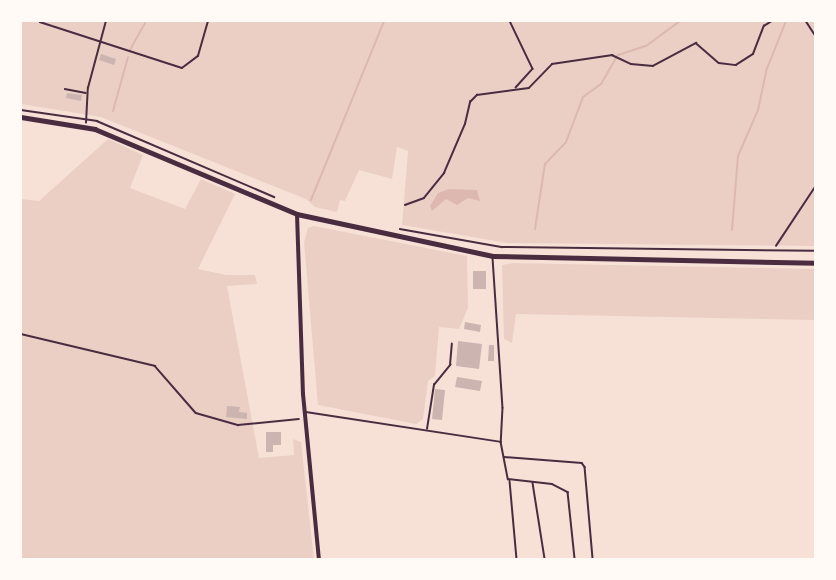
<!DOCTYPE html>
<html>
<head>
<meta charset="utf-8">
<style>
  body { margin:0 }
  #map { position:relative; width:836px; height:580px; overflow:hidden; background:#f7e1d7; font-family:Montserrat,sans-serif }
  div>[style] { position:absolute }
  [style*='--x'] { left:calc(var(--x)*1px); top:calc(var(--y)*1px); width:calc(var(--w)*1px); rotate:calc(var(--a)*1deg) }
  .green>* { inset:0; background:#ebcfc5 }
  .water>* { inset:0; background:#dcb8b0 }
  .stream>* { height:2px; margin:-1px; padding:0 1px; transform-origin:1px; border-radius:1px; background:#dcb8b0 }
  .building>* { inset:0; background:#ccb4b1 }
  .path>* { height:1.5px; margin:-0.75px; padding:0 0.75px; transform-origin:0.75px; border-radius:0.75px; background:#4a2c40 }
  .service>* { height:1.5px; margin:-0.75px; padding:0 0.75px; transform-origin:0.75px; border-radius:0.75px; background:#4a2c40 }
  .minor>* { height:4px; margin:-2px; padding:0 2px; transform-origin:2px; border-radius:2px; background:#4a2c40 }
  .tertiary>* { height:4.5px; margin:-2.25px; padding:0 2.25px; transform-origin:2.25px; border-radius:2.25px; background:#4a2c40 }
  span { translate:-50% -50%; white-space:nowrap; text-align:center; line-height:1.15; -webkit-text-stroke:6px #fffaf5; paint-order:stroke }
  .frame { position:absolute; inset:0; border:22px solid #fffaf5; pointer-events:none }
</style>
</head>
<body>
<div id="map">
  <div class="green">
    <div style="clip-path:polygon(21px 21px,815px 21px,815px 246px,507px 243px,402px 225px,408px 151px,397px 147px,392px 179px,359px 170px,345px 201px,340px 200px,337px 212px,315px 207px,306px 199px,101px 117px,21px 104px)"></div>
    <div style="clip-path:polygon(108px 139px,143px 155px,130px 188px,185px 209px,201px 179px,235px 194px,198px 269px,226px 275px,255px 275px,257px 284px,227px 286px,259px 458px,294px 455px,293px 439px,301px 442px,314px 559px,21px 559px,21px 199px,39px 201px)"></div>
    <div style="clip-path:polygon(314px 226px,467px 256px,468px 308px,459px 329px,439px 327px,435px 376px,428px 381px,423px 419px,416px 424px,318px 405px,304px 242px,308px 228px)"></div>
    <div style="clip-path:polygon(513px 263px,815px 269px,815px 320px,516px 314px,512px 343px,504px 339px,502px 265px)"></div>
  </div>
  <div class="water">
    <div style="clip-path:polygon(449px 189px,477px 190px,480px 201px,468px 198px,457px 205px,446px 199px,432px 211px,430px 206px,438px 193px)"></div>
  </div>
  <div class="stream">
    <div style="--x:130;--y:50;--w:33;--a:-61"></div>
    <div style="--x:113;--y:111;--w:56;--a:-74.5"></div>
    <div style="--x:311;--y:200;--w:193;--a:-67.8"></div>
    <div style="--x:535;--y:229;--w:66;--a:-81.3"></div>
    <div style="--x:545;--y:164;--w:30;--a:-46"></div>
    <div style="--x:566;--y:142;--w:48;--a:-69.3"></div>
    <div style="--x:583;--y:97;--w:22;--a:-36"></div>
    <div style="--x:601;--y:84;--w:34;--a:-60"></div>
    <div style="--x:618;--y:55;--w:29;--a:-18"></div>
    <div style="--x:646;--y:46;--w:42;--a:-36.3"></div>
    <div style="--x:732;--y:230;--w:74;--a:-85.4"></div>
    <div style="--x:738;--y:156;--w:50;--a:-66.5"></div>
    <div style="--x:758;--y:110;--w:40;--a:-78"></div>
    <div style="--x:766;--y:71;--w:54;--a:-68.2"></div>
  </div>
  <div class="building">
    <div style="clip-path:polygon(101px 54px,116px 59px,114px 65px,99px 60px)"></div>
    <div style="clip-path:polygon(67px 93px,82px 95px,81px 101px,66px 98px)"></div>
    <div style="clip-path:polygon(473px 271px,486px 271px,486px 289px,473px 289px)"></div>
    <div style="clip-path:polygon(465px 322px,481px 325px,480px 332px,464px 329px)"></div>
    <div style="clip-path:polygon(458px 341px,482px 344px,479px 369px,456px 366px)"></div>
    <div style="clip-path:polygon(489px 345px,494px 345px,494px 361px,488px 361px)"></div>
    <div style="clip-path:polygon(457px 377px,482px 381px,480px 391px,455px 387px)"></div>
    <div style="clip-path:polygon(435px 389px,445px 390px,442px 420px,432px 419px)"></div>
    <div style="clip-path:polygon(227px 406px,240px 407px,239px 412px,247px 413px,247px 419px,226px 417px)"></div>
    <div style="clip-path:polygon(266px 432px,281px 432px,281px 445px,273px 445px,273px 452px,266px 452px)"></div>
  </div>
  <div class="path">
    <div style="--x:510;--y:21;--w:53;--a:64.4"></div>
    <div style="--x:533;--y:69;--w:25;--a:132"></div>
    <div style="--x:806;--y:21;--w:17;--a:57"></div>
    <div style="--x:40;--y:22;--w:149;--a:17.9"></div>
    <div style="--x:182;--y:68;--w:20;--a:-37"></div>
    <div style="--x:198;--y:56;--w:36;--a:-74"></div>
    <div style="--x:65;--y:89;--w:21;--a:11"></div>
    <div style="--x:21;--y:110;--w:77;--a:8.2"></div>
    <div style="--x:97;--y:121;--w:193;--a:23.2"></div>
    <div style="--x:86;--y:123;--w:35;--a:-87"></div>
    <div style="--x:88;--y:88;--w:69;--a:-75"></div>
    <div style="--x:405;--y:205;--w:20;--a:-20"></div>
    <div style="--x:424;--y:198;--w:32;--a:-51"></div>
    <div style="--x:444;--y:173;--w:53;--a:-66.8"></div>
    <div style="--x:465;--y:124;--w:23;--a:-77"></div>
    <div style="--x:470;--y:102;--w:10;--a:-45"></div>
    <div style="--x:477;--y:95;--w:52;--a:-7.7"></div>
    <div style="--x:529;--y:88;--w:33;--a:-46"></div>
    <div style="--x:552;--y:64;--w:61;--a:-8.5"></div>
    <div style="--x:612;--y:55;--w:21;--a:25"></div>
    <div style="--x:631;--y:64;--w:22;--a:5"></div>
    <div style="--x:653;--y:66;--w:49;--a:-28.1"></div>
    <div style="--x:696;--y:43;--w:30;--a:41"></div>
    <div style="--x:719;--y:63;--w:17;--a:7"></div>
    <div style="--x:736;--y:65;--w:20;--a:-33"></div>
    <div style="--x:753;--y:54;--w:30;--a:-69"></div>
    <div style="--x:764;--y:26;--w:9;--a:-32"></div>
    <div style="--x:400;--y:229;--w:104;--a:10"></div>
    <div style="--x:502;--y:247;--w:313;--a:0.7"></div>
    <div style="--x:776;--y:246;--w:71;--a:-56.5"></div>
    <div style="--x:21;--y:334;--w:138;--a:13.4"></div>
    <div style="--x:155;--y:366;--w:62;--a:48.9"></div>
    <div style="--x:196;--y:413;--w:44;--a:15.9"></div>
    <div style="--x:238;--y:425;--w:61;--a:-5.6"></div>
  </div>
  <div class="service">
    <div style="--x:493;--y:258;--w:150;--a:86.2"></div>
    <div style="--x:503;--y:408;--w:34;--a:93"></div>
    <div style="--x:306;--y:412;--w:197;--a:8.7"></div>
    <div style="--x:501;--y:442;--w:38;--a:79"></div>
    <div style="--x:508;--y:479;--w:44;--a:6.5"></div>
    <div style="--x:552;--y:484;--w:18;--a:27"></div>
    <div style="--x:568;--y:492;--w:67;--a:84"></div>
    <div style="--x:427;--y:429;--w:45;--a:-81"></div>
    <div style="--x:434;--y:385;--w:26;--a:-51"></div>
    <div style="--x:450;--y:365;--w:21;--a:-85"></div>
    <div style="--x:504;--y:457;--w:78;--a:4.4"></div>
    <div style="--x:582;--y:463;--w:5;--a:53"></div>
    <div style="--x:585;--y:467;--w:92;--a:85"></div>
    <div style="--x:510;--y:481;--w:78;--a:84.9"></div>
    <div style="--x:533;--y:483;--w:77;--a:81"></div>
  </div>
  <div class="minor">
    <div style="--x:297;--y:214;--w:180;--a:88.1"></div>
    <div style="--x:303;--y:394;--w:166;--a:84.5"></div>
  </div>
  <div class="tertiary">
    <div style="--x:21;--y:117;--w:75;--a:9.2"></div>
    <div style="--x:95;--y:129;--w:219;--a:22.8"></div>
    <div style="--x:297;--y:214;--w:200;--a:12.1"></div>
    <div style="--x:493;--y:256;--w:322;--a:1.2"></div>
  </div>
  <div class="frame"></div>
</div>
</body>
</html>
